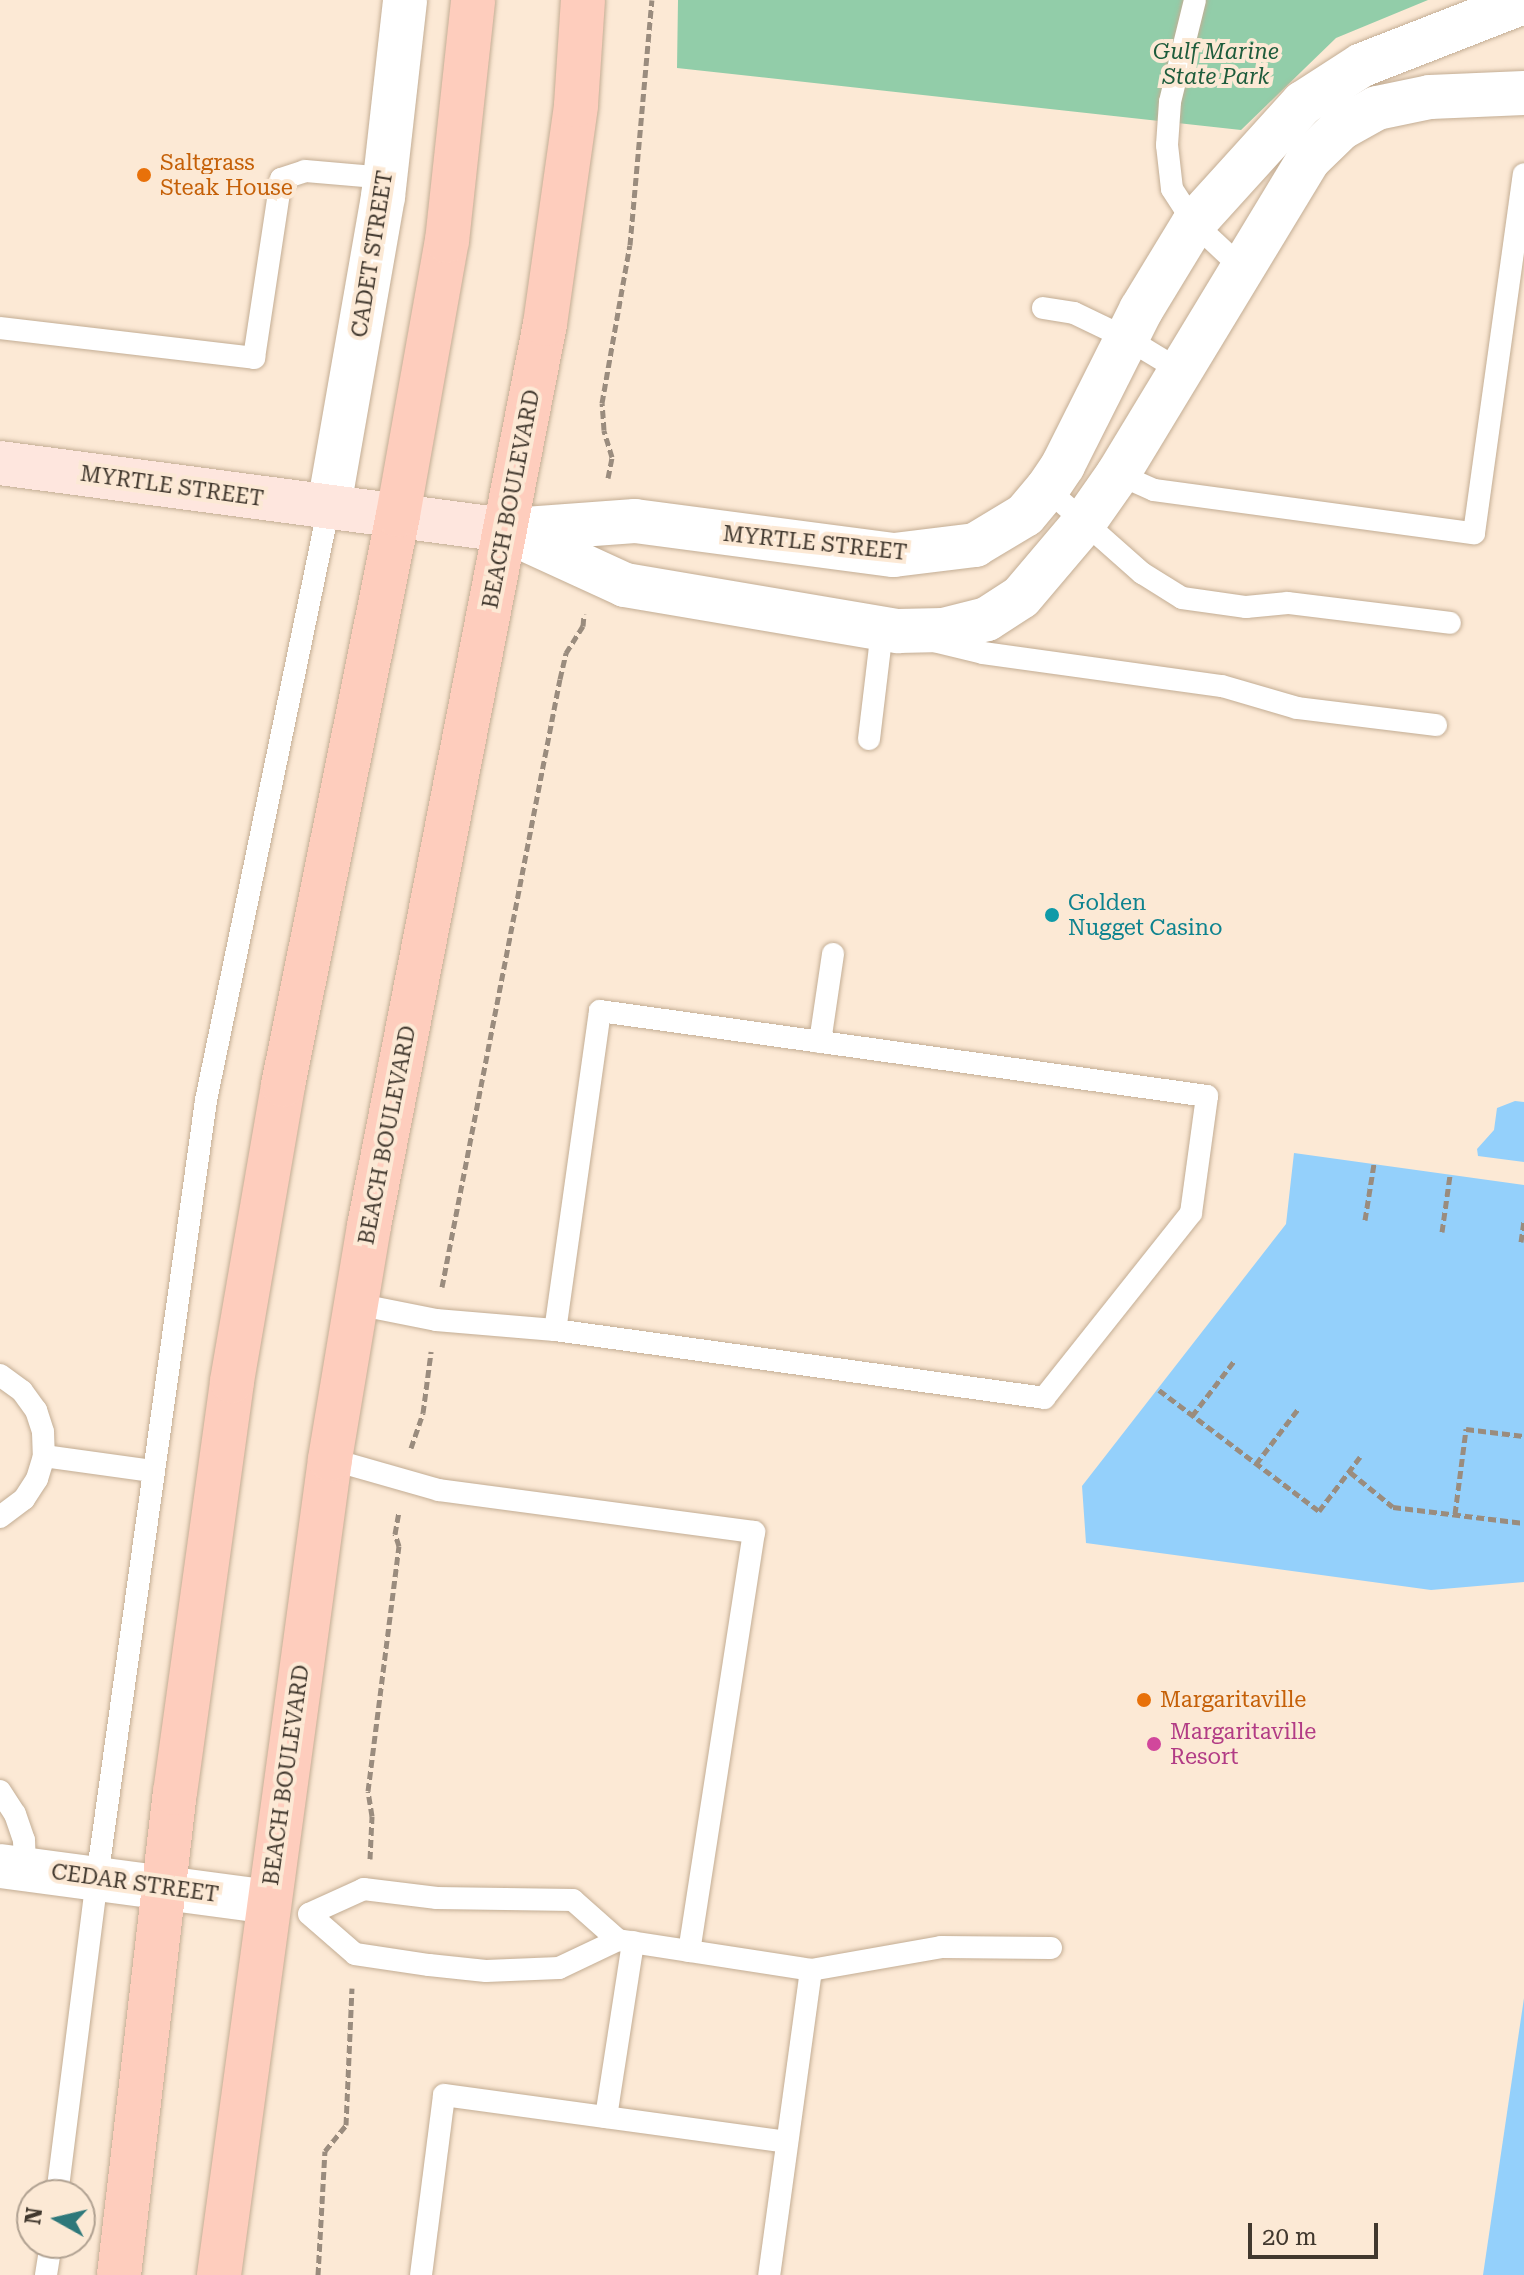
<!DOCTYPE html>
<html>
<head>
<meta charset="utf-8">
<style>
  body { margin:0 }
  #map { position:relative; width:1524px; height:2275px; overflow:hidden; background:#fce9d5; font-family:"Roboto Serif",serif }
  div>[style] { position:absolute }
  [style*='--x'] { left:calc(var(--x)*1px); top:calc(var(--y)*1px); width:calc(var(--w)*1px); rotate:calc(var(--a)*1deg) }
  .green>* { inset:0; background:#92cda9 }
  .water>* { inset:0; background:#94d0fb }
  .path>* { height:5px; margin-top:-2.5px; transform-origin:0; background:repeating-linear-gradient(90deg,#9a8c7e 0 8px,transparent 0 12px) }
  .roads { filter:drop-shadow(0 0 2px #c3ad94) drop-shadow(0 0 2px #c3ad94) }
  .service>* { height:22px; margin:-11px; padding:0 11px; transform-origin:11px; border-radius:11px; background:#fff }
  .minor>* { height:44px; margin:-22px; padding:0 22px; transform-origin:22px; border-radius:22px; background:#fff }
  .secondary>* { height:44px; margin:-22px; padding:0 22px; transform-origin:22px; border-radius:22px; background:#fee6de }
  .primary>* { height:44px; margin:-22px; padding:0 22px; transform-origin:22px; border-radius:22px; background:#fecdbd }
  .dots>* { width:22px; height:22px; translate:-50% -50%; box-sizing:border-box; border:4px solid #fce9d5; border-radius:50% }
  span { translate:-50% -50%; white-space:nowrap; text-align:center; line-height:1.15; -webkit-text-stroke:8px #fce9d5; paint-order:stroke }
  .park-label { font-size:22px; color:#1e5c3c; font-style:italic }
  .food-label { font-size:22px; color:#c56008 }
  .left { translate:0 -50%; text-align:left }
  .street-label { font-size:22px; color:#41382e }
  .culture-label { font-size:22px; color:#0d838f }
  .hotel-label { font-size:22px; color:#b23c85 }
  .north { position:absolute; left:16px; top:2179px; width:80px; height:80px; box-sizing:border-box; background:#fce9d5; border:2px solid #b1a292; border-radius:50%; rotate:278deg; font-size:22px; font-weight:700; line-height:32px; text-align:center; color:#41382e }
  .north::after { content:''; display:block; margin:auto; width:28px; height:36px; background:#2e787a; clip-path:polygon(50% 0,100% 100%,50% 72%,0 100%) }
  .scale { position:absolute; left:1248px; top:2223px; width:130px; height:36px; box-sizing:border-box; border:4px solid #41382e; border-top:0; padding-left:10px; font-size:24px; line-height:28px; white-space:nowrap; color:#41382e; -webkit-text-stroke:6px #fce9d5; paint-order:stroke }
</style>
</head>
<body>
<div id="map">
  <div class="green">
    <div style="clip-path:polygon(678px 0,1428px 0,1336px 38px,1241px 130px,677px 68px)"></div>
  </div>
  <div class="water">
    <div style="clip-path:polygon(1515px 1101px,1524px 1102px,1524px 1162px,1478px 1156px,1477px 1149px,1494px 1130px,1497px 1108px)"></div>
    <div style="clip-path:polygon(1294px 1153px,1524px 1185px,1524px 1582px,1431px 1590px,1086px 1543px,1082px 1486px,1286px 1224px)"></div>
    <div style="clip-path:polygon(1524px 1998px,1524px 2275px,1483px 2275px)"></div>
  </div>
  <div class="path">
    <div style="--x:608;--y:478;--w:21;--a:-79"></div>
    <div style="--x:612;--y:457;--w:28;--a:-107"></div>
    <div style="--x:604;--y:430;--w:27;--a:-94"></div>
    <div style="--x:602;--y:403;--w:160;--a:-80"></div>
    <div style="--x:630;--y:245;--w:246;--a:-84.9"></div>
    <div style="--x:1365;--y:1220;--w:57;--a:-80.9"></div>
    <div style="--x:1442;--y:1232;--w:58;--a:-82"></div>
    <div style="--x:1521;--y:1242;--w:21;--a:-82"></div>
    <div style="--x:442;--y:1287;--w:619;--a:-79.02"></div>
    <div style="--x:560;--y:679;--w:27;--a:-77"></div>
    <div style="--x:566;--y:653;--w:32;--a:-58"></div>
    <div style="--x:583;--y:626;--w:12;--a:-85"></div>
    <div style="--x:1159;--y:1390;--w:201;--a:37.1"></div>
    <div style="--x:1319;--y:1511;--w:68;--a:-52.8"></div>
    <div style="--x:1192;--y:1416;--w:69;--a:-52.6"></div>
    <div style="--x:411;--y:1448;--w:37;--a:-71"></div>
    <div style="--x:423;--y:1413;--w:62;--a:-82.5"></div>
    <div style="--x:1256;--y:1464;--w:69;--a:-52.6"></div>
    <div style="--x:1350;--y:1472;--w:55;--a:39.1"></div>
    <div style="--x:1393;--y:1507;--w:132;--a:7"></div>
    <div style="--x:1455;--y:1514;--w:86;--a:-82.6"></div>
    <div style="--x:1466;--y:1429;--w:58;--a:6.9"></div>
    <div style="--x:370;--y:1859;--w:43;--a:-87.3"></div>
    <div style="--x:372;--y:1816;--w:25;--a:-99"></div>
    <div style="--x:368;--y:1791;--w:247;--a:-82.8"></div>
    <div style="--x:399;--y:1546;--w:13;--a:-108"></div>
    <div style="--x:395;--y:1534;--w:22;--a:-80"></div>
    <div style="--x:318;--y:2275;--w:124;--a:-86.8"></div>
    <div style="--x:325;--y:2151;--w:33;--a:-51"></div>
    <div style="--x:346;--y:2125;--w:137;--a:-87.5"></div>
  </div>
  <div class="roads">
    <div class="service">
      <div style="--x:1195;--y:0;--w:105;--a:103.8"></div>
      <div style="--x:1170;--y:102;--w:43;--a:94"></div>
      <div style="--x:1167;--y:145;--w:44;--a:83.5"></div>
      <div style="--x:1172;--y:189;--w:40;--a:57.1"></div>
      <div style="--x:1194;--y:223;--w:66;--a:43.2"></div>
      <div style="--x:1043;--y:308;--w:31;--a:9"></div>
      <div style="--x:1074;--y:313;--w:60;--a:25.7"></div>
      <div style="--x:1128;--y:339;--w:60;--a:31.3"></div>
      <div style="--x:0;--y:328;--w:256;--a:6.7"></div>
      <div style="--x:254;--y:358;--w:181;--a:-81.4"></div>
      <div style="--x:281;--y:179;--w:25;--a:-18"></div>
      <div style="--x:305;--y:171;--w:81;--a:4.9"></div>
      <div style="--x:1118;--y:474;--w:39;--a:24"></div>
      <div style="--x:1154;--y:490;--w:323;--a:7.7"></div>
      <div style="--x:1474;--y:533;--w:362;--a:-82.1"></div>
      <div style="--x:1047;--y:489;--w:127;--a:41.5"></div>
      <div style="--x:1142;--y:573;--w:47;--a:32"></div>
      <div style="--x:1182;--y:598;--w:65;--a:8"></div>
      <div style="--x:1246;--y:607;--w:42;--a:-5.4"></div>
      <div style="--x:1288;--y:603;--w:163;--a:7"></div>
      <div style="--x:934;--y:641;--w:50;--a:13.8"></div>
      <div style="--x:983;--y:653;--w:241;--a:7.9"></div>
      <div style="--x:1222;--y:686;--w:78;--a:16.3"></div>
      <div style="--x:1297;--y:708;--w:140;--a:7"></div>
      <div style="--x:869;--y:739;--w:110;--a:-83.2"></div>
      <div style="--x:820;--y:1042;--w:89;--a:-81.6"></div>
      <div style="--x:356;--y:1304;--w:82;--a:11.3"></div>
      <div style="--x:436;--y:1320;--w:119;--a:4.8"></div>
      <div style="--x:555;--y:1330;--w:494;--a:7.9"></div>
      <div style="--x:1044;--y:1398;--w:236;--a:-51.5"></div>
      <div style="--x:1191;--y:1213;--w:118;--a:-82.2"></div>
      <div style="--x:1207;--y:1096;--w:613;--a:-172.03"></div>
      <div style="--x:600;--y:1011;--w:322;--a:98"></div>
      <div style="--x:0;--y:1375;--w:27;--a:36"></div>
      <div style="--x:22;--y:1391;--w:24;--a:54"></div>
      <div style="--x:36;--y:1410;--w:23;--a:72"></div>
      <div style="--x:43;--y:1432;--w:24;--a:88"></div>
      <div style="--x:44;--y:1456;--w:24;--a:107"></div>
      <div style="--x:37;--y:1479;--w:24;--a:123"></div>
      <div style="--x:24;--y:1499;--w:30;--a:143"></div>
      <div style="--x:44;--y:1456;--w:109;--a:7.9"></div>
      <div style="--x:330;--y:1459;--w:113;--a:15.9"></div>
      <div style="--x:439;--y:1490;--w:318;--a:7.6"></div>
      <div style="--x:754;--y:1532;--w:424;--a:98.8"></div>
      <div style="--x:0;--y:1791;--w:27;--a:57"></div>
      <div style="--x:15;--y:1814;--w:28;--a:71"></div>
      <div style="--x:24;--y:1840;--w:29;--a:88"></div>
      <div style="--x:618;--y:1940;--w:60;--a:-138.4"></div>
      <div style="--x:573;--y:1900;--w:136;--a:-179.2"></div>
      <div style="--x:437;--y:1898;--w:74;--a:-173"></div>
      <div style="--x:364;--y:1889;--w:60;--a:155.6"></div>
      <div style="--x:309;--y:1914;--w:61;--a:41"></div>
      <div style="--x:355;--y:1954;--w:75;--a:8.5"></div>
      <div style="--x:429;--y:1965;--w:57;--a:6"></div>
      <div style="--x:486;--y:1971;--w:73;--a:-2.4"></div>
      <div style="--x:559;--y:1968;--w:65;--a:-25.4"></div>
      <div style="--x:618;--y:1940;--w:195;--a:8.8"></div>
      <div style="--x:811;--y:1970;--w:308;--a:97.8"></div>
      <div style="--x:811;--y:1970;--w:132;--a:-10"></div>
      <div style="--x:941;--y:1947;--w:110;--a:0.5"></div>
      <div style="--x:606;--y:2117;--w:177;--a:-81.2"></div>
      <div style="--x:57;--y:2195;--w:320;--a:-82.8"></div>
      <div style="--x:97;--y:1878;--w:786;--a:-82.02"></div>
      <div style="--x:206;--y:1100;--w:607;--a:-78.3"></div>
      <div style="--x:46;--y:2275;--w:32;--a:-81"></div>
      <div style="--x:421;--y:2275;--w:181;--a:-82.7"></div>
      <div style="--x:444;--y:2095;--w:346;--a:7.8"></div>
    </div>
    <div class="minor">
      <div style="--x:329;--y:506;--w:314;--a:-80.1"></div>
      <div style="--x:383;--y:197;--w:198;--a:-83.6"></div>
      <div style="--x:505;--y:530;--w:132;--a:24.6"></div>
      <div style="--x:625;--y:585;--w:277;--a:9.6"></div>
      <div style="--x:898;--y:631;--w:45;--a:-1.3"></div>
      <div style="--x:943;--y:630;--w:45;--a:-14"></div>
      <div style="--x:987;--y:619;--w:40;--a:-32.9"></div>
      <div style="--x:1021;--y:597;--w:96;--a:-49.7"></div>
      <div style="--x:1083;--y:524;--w:61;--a:-55"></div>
      <div style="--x:1118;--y:474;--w:367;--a:-58.8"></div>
      <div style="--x:1308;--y:160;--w:46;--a:-44.1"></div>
      <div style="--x:1341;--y:128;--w:41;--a:-29.1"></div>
      <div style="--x:1377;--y:108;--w:54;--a:-11.7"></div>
      <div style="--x:1430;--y:97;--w:94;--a:-2.4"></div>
      <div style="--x:512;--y:530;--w:123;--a:-4.2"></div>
      <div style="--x:635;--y:521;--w:261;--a:7.5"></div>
      <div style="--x:894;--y:555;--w:82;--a:-7"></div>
      <div style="--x:975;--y:545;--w:58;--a:-31"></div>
      <div style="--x:1025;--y:515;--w:34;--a:-50"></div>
      <div style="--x:1047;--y:489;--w:29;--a:-56"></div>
      <div style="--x:1063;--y:465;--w:174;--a:-63.3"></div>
      <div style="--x:1141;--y:310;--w:102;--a:-58.7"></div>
      <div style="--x:1194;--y:223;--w:162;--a:-47.8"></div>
      <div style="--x:1303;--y:103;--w:70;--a:-32.8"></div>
      <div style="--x:1362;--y:65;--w:174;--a:-21.3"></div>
      <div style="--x:0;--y:1866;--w:271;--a:7.6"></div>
    </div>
    <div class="secondary">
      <div style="--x:0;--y:463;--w:509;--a:7.56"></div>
    </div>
    <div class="primary">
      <div style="--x:119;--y:2275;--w:485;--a:-83.4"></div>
      <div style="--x:175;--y:1793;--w:416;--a:-82.1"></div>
      <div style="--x:232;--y:1381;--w:300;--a:-80.2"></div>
      <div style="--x:283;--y:1085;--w:581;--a:-78.59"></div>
      <div style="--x:398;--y:515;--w:278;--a:-79.9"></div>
      <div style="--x:447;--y:241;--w:242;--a:-83.8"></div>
      <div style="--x:219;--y:2275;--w:824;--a:-82.25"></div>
      <div style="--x:330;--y:1459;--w:236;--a:-80.5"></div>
      <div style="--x:369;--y:1226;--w:919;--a:-78.96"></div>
      <div style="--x:545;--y:324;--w:221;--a:-81.9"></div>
      <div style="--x:576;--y:105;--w:105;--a:-86.2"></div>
    </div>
  </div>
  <div class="dots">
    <div style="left:144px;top:175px;background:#e8710a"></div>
    <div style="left:1052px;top:915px;background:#0f9aa8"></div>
    <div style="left:1144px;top:1700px;background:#e8710a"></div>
    <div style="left:1154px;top:1744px;background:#d1479c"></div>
  </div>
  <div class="park-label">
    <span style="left:1216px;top:64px">Gulf Marine<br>State Park</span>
  </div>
  <div class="food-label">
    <span class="left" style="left:160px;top:175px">Saltgrass<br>Steak House</span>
    <span class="left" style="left:1160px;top:1700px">Margaritaville</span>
  </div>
  <div class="street-label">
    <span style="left:372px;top:254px;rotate:-81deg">CADET STREET</span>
    <span style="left:172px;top:486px;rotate:8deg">MYRTLE STREET</span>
    <span style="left:511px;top:499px;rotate:-79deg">BEACH BOULEVARD</span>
    <span style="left:815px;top:543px;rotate:6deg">MYRTLE STREET</span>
    <span style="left:387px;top:1135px;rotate:-79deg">BEACH BOULEVARD</span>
    <span style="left:286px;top:1775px;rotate:-82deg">BEACH BOULEVARD</span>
    <span style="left:135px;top:1883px;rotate:8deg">CEDAR STREET</span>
  </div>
  <div class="culture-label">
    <span class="left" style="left:1068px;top:915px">Golden<br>Nugget Casino</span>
  </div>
  <div class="hotel-label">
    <span class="left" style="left:1170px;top:1744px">Margaritaville<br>Resort</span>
  </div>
  <div class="north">N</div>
  <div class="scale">20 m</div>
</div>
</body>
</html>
